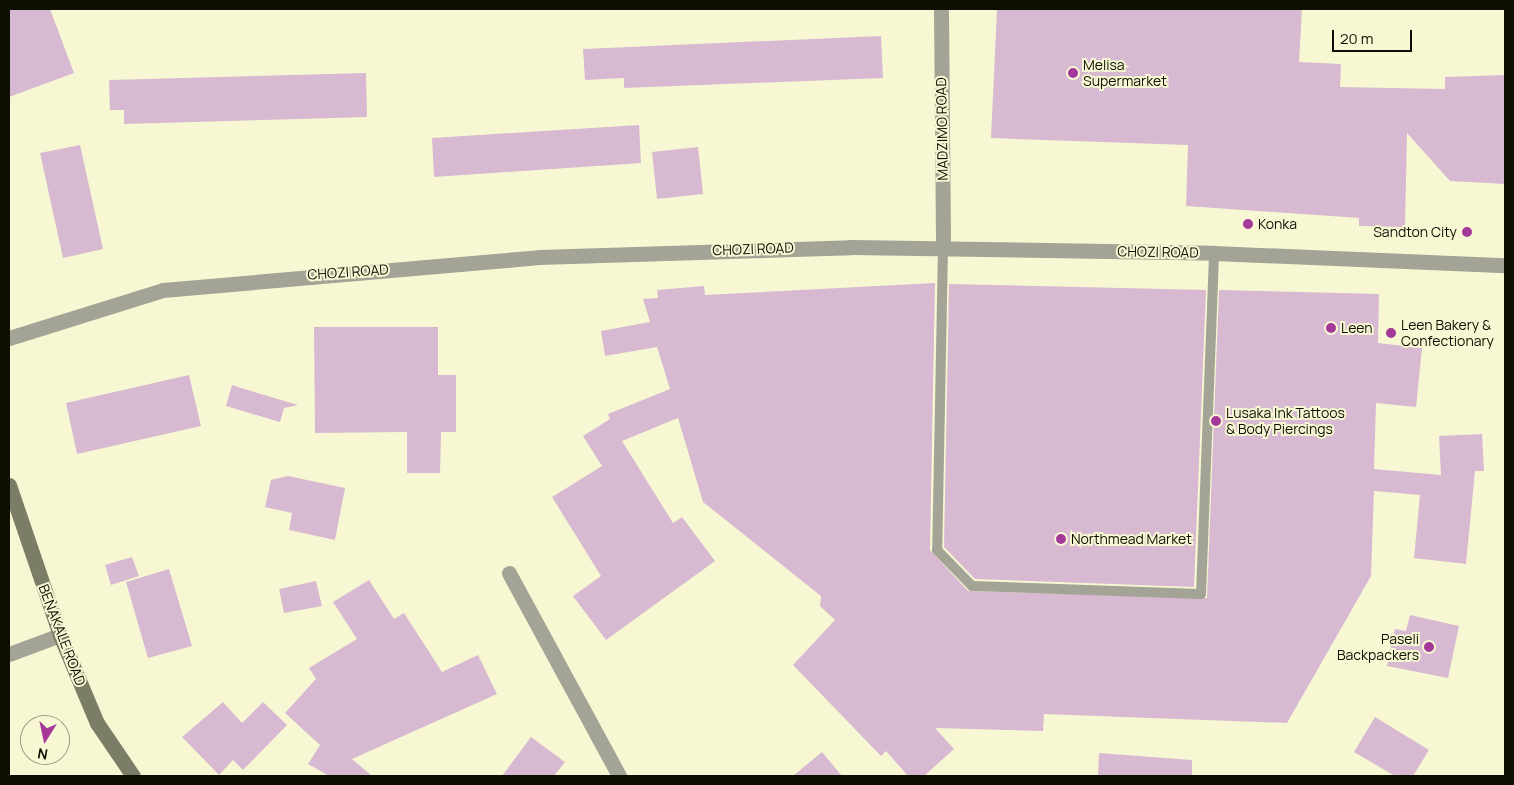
<!DOCTYPE html>
<html>
<head>
<meta charset="utf-8">
<style>
  body { margin:0 }
  #map { position:relative; width:1514px; height:785px; overflow:hidden; background:#f7f8d3; font-family:Manrope,sans-serif }
  div>[style] { position:absolute }
  [style*='--x'] { left:calc(var(--x)*1px); top:calc(var(--y)*1px); width:calc(var(--w)*1px); rotate:calc(var(--a)*1deg) }
  .building>* { inset:0; background:#d8b9d2 }
  .lane>* { height:10px; margin:-5px; padding:0 5px; transform-origin:5px; border-radius:5px; background:#a3a495 }
  .street>* { height:15px; margin:-7.5px; padding:0 7.5px; transform-origin:7.5px; border-radius:7.5px; background:#a3a495 }
  .secondary>* { height:15px; margin:-7.5px; padding:0 7.5px; transform-origin:7.5px; border-radius:7.5px; background:#7c7d67 }
  .dots>* { width:14px; height:14px; translate:-50% -50%; box-sizing:border-box; border:2px solid #f7f8d3; border-radius:50% }
  span { translate:-50% -50%; white-space:nowrap; text-align:center; line-height:1.15; -webkit-text-stroke:4px #f7f8d3; paint-order:stroke }
  .poi-label { font-size:14px; color:#0e0e03 }
  .left { translate:0 -50%; text-align:left }
  .right { translate:-100% -50%; text-align:right }
  .street-label { font-size:14px; color:#0e0e03 }
  .frame { position:absolute; inset:0; border:10px solid #0e0e03; pointer-events:none }
  .north { position:absolute; left:20px; top:715px; width:50px; height:50px; box-sizing:border-box; background:#f7f8d3; border:1px solid #9a9a80; border-radius:50%; rotate:190deg; font-size:14px; font-weight:700; line-height:20px; text-align:center; color:#0e0e03 }
  .north::after { content:''; display:block; margin:auto; width:18px; height:22px; background:#a43899; clip-path:polygon(50% 0,100% 100%,50% 72%,0 100%) }
  .scale { position:absolute; left:1332px; top:30px; width:80px; height:22px; box-sizing:border-box; border:2px solid #0e0e03; border-top:0; padding-left:6px; font-size:15px; line-height:18px; white-space:nowrap; color:#0e0e03; -webkit-text-stroke:4px #f7f8d3; paint-order:stroke }
</style>
</head>
<body>
<div id="map">
  <div class="building">
    <div style="clip-path:polygon(9px 9px,50px 9px,74px 73px,9px 97px)"></div>
    <div style="clip-path:polygon(997px 9px,1302px 9px,1299px 62px,1341px 64px,1340px 87px,1445px 89px,1445px 77px,1505px 75px,1505px 184px,1450px 181px,1407px 133px,1405px 227px,1359px 226px,1359px 218px,1186px 206px,1188px 145px,991px 138px)"></div>
    <div style="clip-path:polygon(881px 36px,883px 78px,624px 88px,624px 78px,585px 80px,583px 49px)"></div>
    <div style="clip-path:polygon(366px 73px,367px 117px,124px 124px,124px 110px,110px 110px,109px 80px)"></div>
    <div style="clip-path:polygon(639px 125px,641px 163px,434px 177px,432px 138px)"></div>
    <div style="clip-path:polygon(80px 145px,103px 249px,63px 258px,40px 153px)"></div>
    <div style="clip-path:polygon(698px 147px,703px 194px,657px 199px,652px 152px)"></div>
    <div style="clip-path:polygon(935px 283px,930px 550px,968px 591px,1207px 598px,1219px 290px,1379px 294px,1378px 343px,1422px 348px,1416px 407px,1376px 403px,1374px 469px,1441px 475px,1439px 436px,1482px 434px,1484px 471px,1475px 471px,1466px 564px,1414px 558px,1420px 495px,1374px 491px,1371px 576px,1287px 723px,1044px 714px,1043px 731px,935px 728px,954px 749px,924px 776px,908px 776px,886px 751px,881px 756px,793px 665px,835px 620px,820px 606px,821px 596px,703px 502px,678px 418px,622px 441px,673px 523px,682px 517px,715px 561px,606px 640px,573px 596px,601px 576px,552px 497px,602px 466px,583px 436px,610px 419px,608px 414px,670px 389px,657px 347px,605px 356px,601px 331px,650px 322px,643px 299px,658px 298px,657px 290px,704px 286px,705px 295px)"></div>
    <div style="clip-path:polygon(949px 284px,1206px 290px,1194px 587px,975px 579px,944px 547px)"></div>
    <div style="clip-path:polygon(314px 327px,438px 327px,438px 375px,456px 375px,456px 432px,441px 432px,440px 473px,407px 473px,407px 432px,315px 433px)"></div>
    <div style="clip-path:polygon(189px 375px,201px 426px,77px 454px,66px 403px)"></div>
    <div style="clip-path:polygon(232px 385px,251px 391px,298px 405px,284px 408px,280px 422px,226px 406px)"></div>
    <div style="clip-path:polygon(288px 476px,345px 488px,335px 540px,289px 530px,292px 513px,265px 507px,271px 480px)"></div>
    <div style="clip-path:polygon(132px 557px,139px 576px,111px 585px,105px 565px)"></div>
    <div style="clip-path:polygon(169px 569px,192px 646px,148px 658px,126px 582px)"></div>
    <div style="clip-path:polygon(369px 580px,394px 619px,404px 613px,442px 672px,478px 655px,497px 694px,352px 759px,372px 776px,329px 776px,308px 764px,320px 745px,285px 713px,316px 679px,309px 668px,357px 639px,333px 602px)"></div>
    <div style="clip-path:polygon(316px 581px,322px 606px,284px 613px,279px 589px)"></div>
    <div style="clip-path:polygon(1410px 615px,1459px 626px,1448px 678px,1387px 666px,1395px 629px,1406px 631px)"></div>
    <div style="clip-path:polygon(223px 702px,242px 723px,263px 702px,287px 725px,243px 770px,233px 760px,219px 775px,182px 737px)"></div>
    <div style="clip-path:polygon(1375px 717px,1429px 750px,1413px 776px,1395px 776px,1354px 752px)"></div>
    <div style="clip-path:polygon(531px 737px,565px 762px,554px 776px,502px 776px)"></div>
    <div style="clip-path:polygon(822px 752px,842px 776px,793px 776px)"></div>
    <div style="clip-path:polygon(1099px 753px,1192px 760px,1192px 776px,1098px 776px)"></div>
  </div>
  <div class="lane">
    <div style="--x:943;--y:248;--w:302;--a:91.1"></div>
    <div style="--x:937;--y:550;--w:50;--a:45.8"></div>
    <div style="--x:972;--y:586;--w:229;--a:2"></div>
    <div style="--x:1201;--y:594;--w:341;--a:-87.8"></div>
  </div>
  <div class="street">
    <div style="--x:941;--y:9;--w:239;--a:89.5"></div>
    <div style="--x:9;--y:338;--w:161;--a:-17.3"></div>
    <div style="--x:163;--y:290;--w:377;--a:-5"></div>
    <div style="--x:539;--y:257;--w:312;--a:-1.8"></div>
    <div style="--x:851;--y:247;--w:363;--a:0.9"></div>
    <div style="--x:1214;--y:253;--w:291;--a:2.4"></div>
    <div style="--x:509;--y:573;--w:231;--a:61.5"></div>
    <div style="--x:9;--y:654;--w:54;--a:-20.4"></div>
  </div>
  <div class="secondary">
    <div style="--x:9;--y:485;--w:158;--a:71.2"></div>
    <div style="--x:60;--y:635;--w:95;--a:67.2"></div>
    <div style="--x:97;--y:723;--w:64;--a:55.8"></div>
  </div>
  <div class="dots">
    <div style="left:1073px;top:73px;background:#a43899"></div>
    <div style="left:1248px;top:224px;background:#a43899"></div>
    <div style="left:1467px;top:232px;background:#a43899"></div>
    <div style="left:1331px;top:328px;background:#a43899"></div>
    <div style="left:1391px;top:333px;background:#a43899"></div>
    <div style="left:1216px;top:421px;background:#a43899"></div>
    <div style="left:1061px;top:539px;background:#a43899"></div>
    <div style="left:1429px;top:647px;background:#a43899"></div>
  </div>
  <div class="poi-label">
    <span class="left" style="left:1083px;top:73px">Melisa<br>Supermarket</span>
    <span class="left" style="left:1258px;top:224px">Konka</span>
    <span class="right" style="left:1457px;top:232px">Sandton City</span>
    <span class="left" style="left:1401px;top:333px">Leen Bakery &amp;<br>Confectionary</span>
    <span class="left" style="left:1341px;top:328px">Leen</span>
    <span class="left" style="left:1226px;top:421px">Lusaka Ink Tattoos<br>&amp; Body Piercings</span>
    <span class="left" style="left:1071px;top:539px">Northmead Market</span>
    <span class="right" style="left:1419px;top:647px">Paseli<br>Backpackers</span>
  </div>
  <div class="street-label">
    <span style="left:942px;top:129px;rotate:-91deg">MADZIMO ROAD</span>
    <span style="left:753px;top:249px;rotate:-2deg">CHOZI ROAD</span>
    <span style="left:1158px;top:252px;rotate:1deg">CHOZI ROAD</span>
    <span style="left:348px;top:272px;rotate:-4deg">CHOZI ROAD</span>
    <span style="left:62px;top:635px;rotate:69deg">BENAKALE ROAD</span>
  </div>
  <div class="frame"></div>
  <div class="north">N</div>
  <div class="scale">20 m</div>
</div>
</body>
</html>
